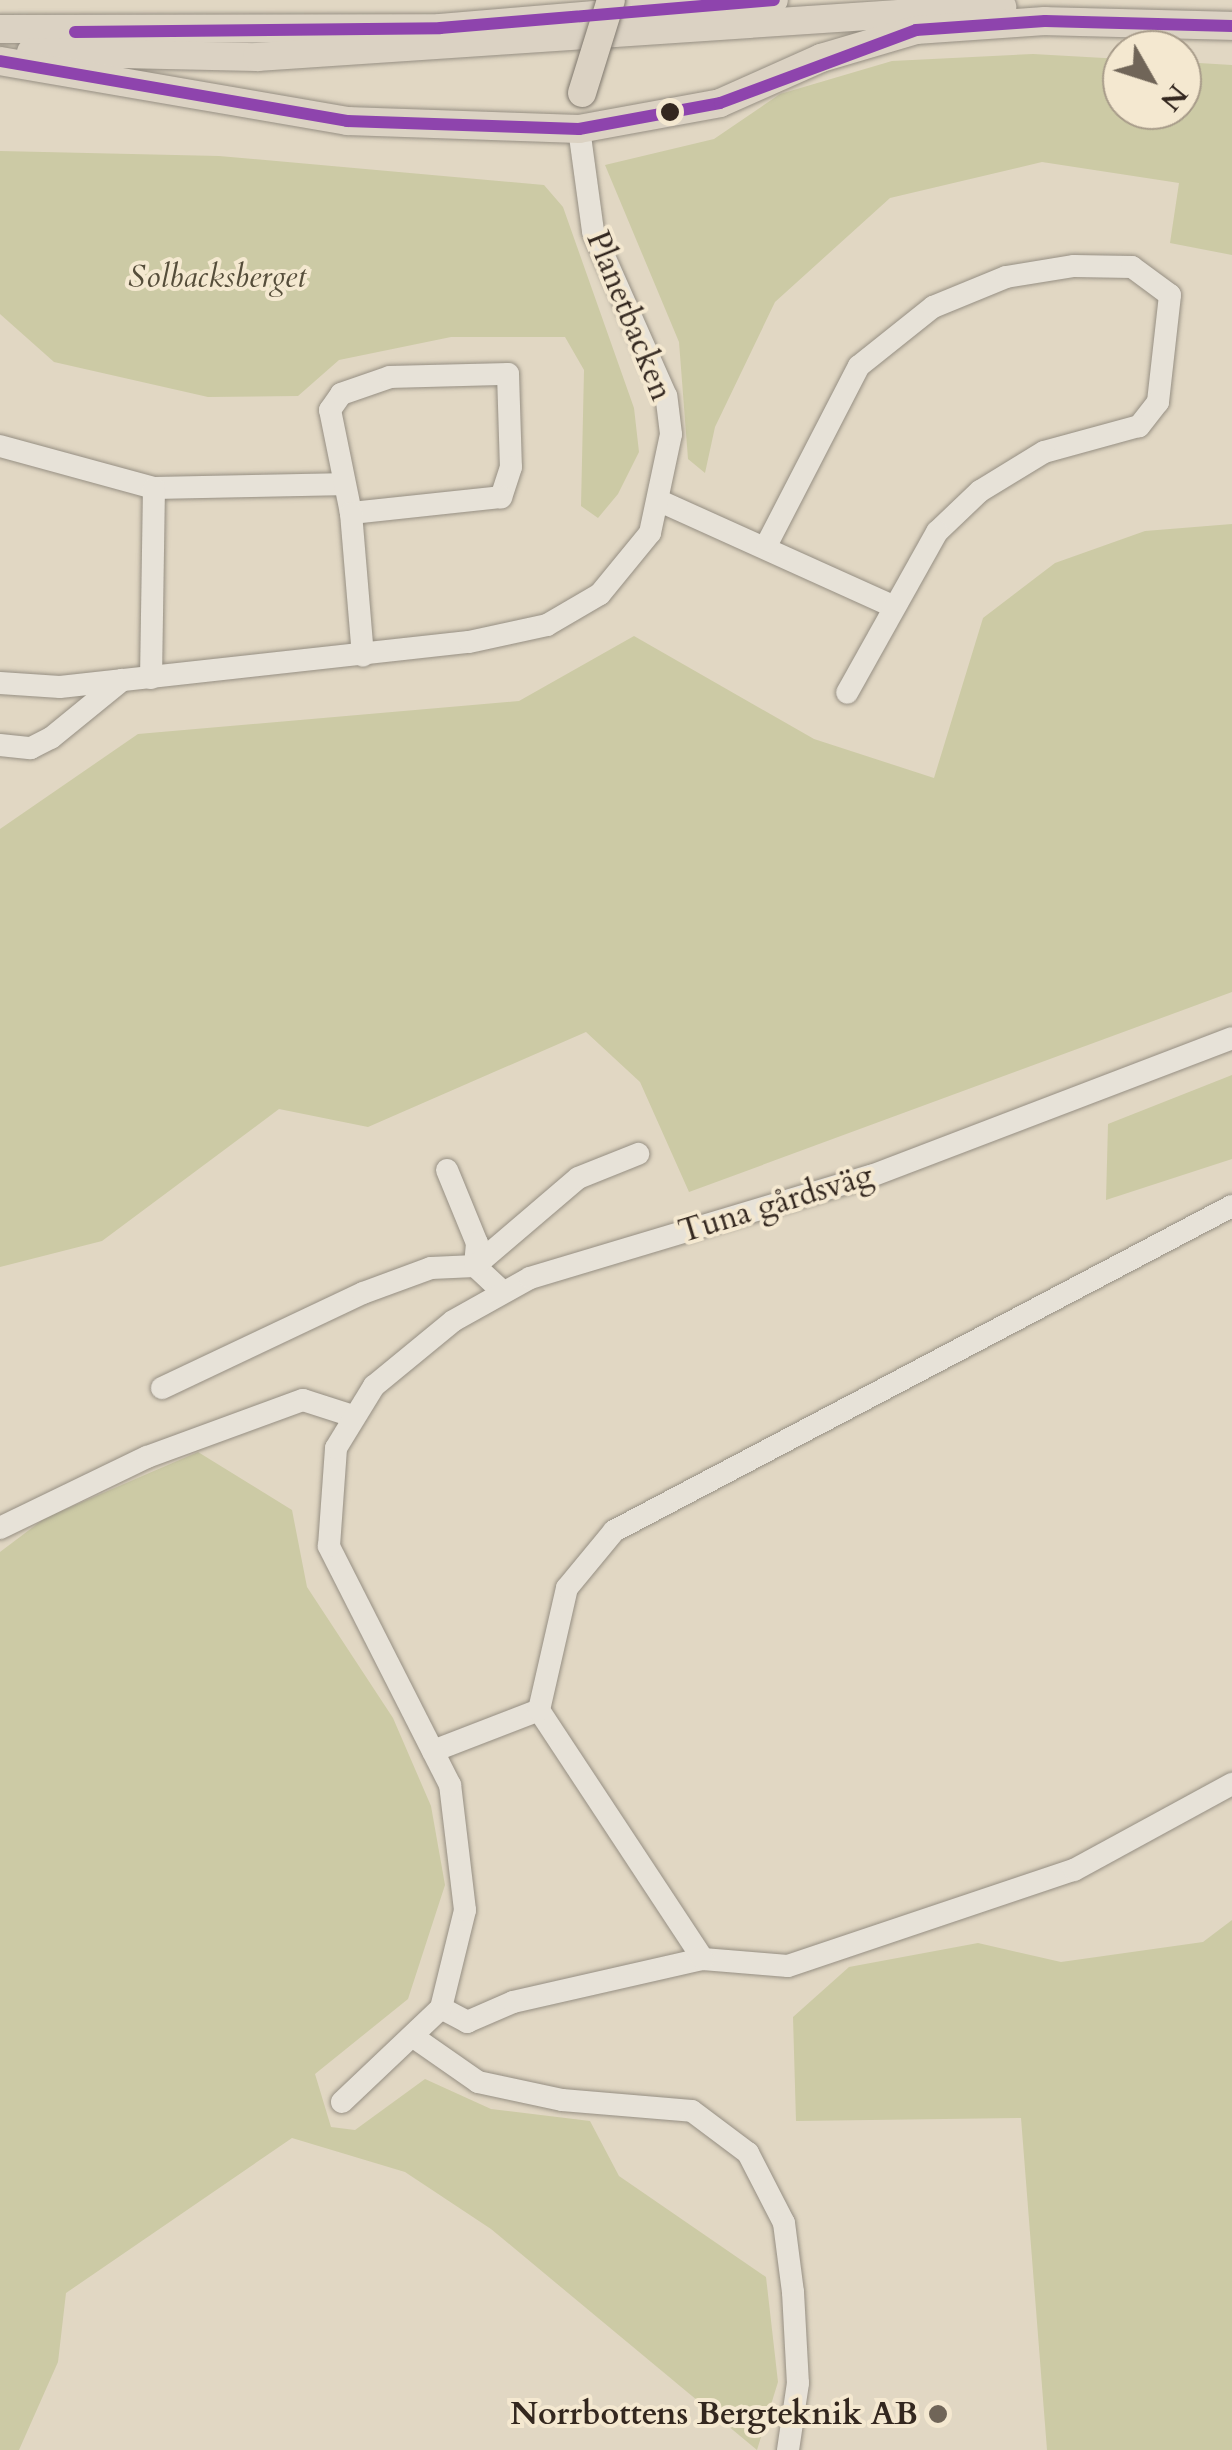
<!DOCTYPE html>
<html>
<head>
<meta charset="utf-8">
<style>
  body { margin:0 }
  #map { position:relative; width:1232px; height:2450px; overflow:hidden; background:#e1d7c3; font-family:Cardo,serif }
  div>[style] { position:absolute }
  [style*='--x'] { left:calc(var(--x)*1px); top:calc(var(--y)*1px); width:calc(var(--w)*1px); rotate:calc(var(--a)*1deg) }
  .green>* { inset:0; background:#cccaa5 }
  .roads { filter:drop-shadow(0 0 2px #968f83) drop-shadow(0 0 2px #968f83) }
  .minor>* { height:22px; margin:-11px; padding:0 11px; transform-origin:11px; border-radius:11px; background:#e7e2d8 }
  .major>* { height:28px; margin:-14px; padding:0 14px; transform-origin:14px; border-radius:14px; background:#dbd2c3 }
  .bridges { filter:drop-shadow(0 0 2px #7e776d) drop-shadow(0 0 2px #7e776d) }
  .major-bridge>* { height:28px; margin:-14px; padding:0 14px; transform-origin:14px; border-radius:14px; background:#dbd2c3 }
  .bus-1>* { height:12px; margin:-6px; padding:0 6px; transform-origin:6px; border-radius:6px; background:#8e44ad }
  .dots>* { width:28px; height:28px; translate:-50% -50%; box-sizing:border-box; border:5px solid #f4e8d0; border-radius:50% }
  span { translate:-50% -50%; white-space:nowrap; text-align:center; line-height:1.15; -webkit-text-stroke:8px #f4e8d0; paint-order:stroke }
  .park-label { font-size:32px; color:#554d3a; font-style:italic }
  .street-label { font-size:32px; color:#33271f }
  .poi-label { font-size:32px; color:#33271f; font-weight:700 }
  .right { translate:-100% -50%; text-align:right }
  .north { position:absolute; left:1102px; top:30px; width:100px; height:100px; box-sizing:border-box; background:#f4e8d0; border:2px solid #a79b89; border-radius:50%; rotate:129deg; font-size:28px; font-weight:700; line-height:40px; text-align:center; color:#33271f }
  .north::after { content:''; display:block; margin:auto; width:35px; height:45px; background:#706558; clip-path:polygon(50% 0,100% 100%,50% 72%,0 100%) }
</style>
</head>
<body>
<div id="map">
  <div class="green">
    <div style="clip-path:polygon(1033px 54px,1122px 59px,1122px 110px,1182px 110px,1182px 62px,1232px 65px,1232px 255px,1170px 243px,1179px 183px,1042px 162px,890px 198px,775px 302px,715px 427px,705px 473px,688px 459px,679px 342px,605px 165px,714px 139px,780px 94px,892px 61px)"></div>
    <div style="clip-path:polygon(0 151px,219px 156px,544px 185px,563px 207px,634px 408px,639px 452px,618px 494px,598px 518px,581px 506px,584px 370px,565px 337px,451px 337px,339px 360px,298px 396px,208px 397px,54px 362px,0 314px)"></div>
    <div style="clip-path:polygon(1232px 524px,1232px 992px,689px 1192px,640px 1082px,586px 1032px,368px 1127px,279px 1109px,102px 1241px,0 1267px,0 829px,138px 734px,519px 701px,634px 636px,814px 739px,934px 778px,983px 618px,1055px 563px,1145px 531px)"></div>
    <div style="clip-path:polygon(1232px 1075px,1232px 1159px,1106px 1200px,1108px 1124px)"></div>
    <div style="clip-path:polygon(198px 1452px,292px 1510px,307px 1587px,393px 1718px,431px 1806px,445px 1885px,408px 1999px,315px 2074px,331px 2127px,355px 2130px,425px 2079px,491px 2109px,590px 2121px,619px 2176px,766px 2277px,778px 2382px,757px 2450px,491px 2229px,405px 2172px,292px 2138px,66px 2293px,58px 2362px,19px 2450px,0 2450px,0 1552px,45px 1518px)"></div>
    <div style="clip-path:polygon(1232px 1920px,1232px 2450px,1047px 2450px,1021px 2118px,796px 2121px,793px 2017px,849px 1967px,978px 1943px,1061px 1962px,1203px 1942px)"></div>
  </div>
  <div class="roads">
    <div class="minor">
      <div style="--x:0;--y:446;--w:160;--a:15.3"></div>
      <div style="--x:154;--y:488;--w:184;--a:-1.2"></div>
      <div style="--x:662;--y:502;--w:250;--a:24.3"></div>
      <div style="--x:351;--y:513;--w:105;--a:-101.5"></div>
      <div style="--x:330;--y:410;--w:19;--a:-55"></div>
      <div style="--x:341;--y:394;--w:52;--a:-19.1"></div>
      <div style="--x:390;--y:377;--w:118;--a:-1.5"></div>
      <div style="--x:508;--y:374;--w:93;--a:88.2"></div>
      <div style="--x:511;--y:467;--w:32;--a:108"></div>
      <div style="--x:501;--y:497;--w:151;--a:173.9"></div>
      <div style="--x:351;--y:513;--w:143;--a:85.2"></div>
      <div style="--x:767;--y:544;--w:200;--a:-62.7"></div>
      <div style="--x:859;--y:366;--w:95;--a:-38.6"></div>
      <div style="--x:933;--y:307;--w:79;--a:-22.3"></div>
      <div style="--x:1006;--y:277;--w:69;--a:-9.2"></div>
      <div style="--x:1074;--y:266;--w:58;--a:1"></div>
      <div style="--x:1132;--y:267;--w:47;--a:36.4"></div>
      <div style="--x:1170;--y:295;--w:108;--a:96.4"></div>
      <div style="--x:1158;--y:402;--w:31;--a:128"></div>
      <div style="--x:1139;--y:426;--w:98;--a:164.7"></div>
      <div style="--x:1044;--y:452;--w:75;--a:148.6"></div>
      <div style="--x:980;--y:491;--w:59;--a:136.4"></div>
      <div style="--x:937;--y:532;--w:184;--a:119.2"></div>
      <div style="--x:151;--y:678;--w:190;--a:-89.1"></div>
      <div style="--x:0;--y:683;--w:60;--a:3.8"></div>
      <div style="--x:60;--y:687;--w:411;--a:-6.3"></div>
      <div style="--x:469;--y:642;--w:80;--a:-12.3"></div>
      <div style="--x:547;--y:625;--w:61;--a:-30.3"></div>
      <div style="--x:600;--y:594;--w:79;--a:-50.7"></div>
      <div style="--x:650;--y:533;--w:101;--a:-78"></div>
      <div style="--x:671;--y:434;--w:38;--a:-97"></div>
      <div style="--x:666;--y:396;--w:180;--a:-113.9"></div>
      <div style="--x:593;--y:231;--w:103;--a:-97.8"></div>
      <div style="--x:0;--y:745;--w:31;--a:6"></div>
      <div style="--x:31;--y:748;--w:22;--a:-27"></div>
      <div style="--x:51;--y:738;--w:92;--a:-39.2"></div>
      <div style="--x:447;--y:1170;--w:79;--a:67.7"></div>
      <div style="--x:477;--y:1243;--w:23;--a:95"></div>
      <div style="--x:475;--y:1266;--w:38;--a:43"></div>
      <div style="--x:162;--y:1388;--w:222;--a:-25.3"></div>
      <div style="--x:363;--y:1293;--w:72;--a:-20.2"></div>
      <div style="--x:431;--y:1268;--w:44;--a:-2.6"></div>
      <div style="--x:475;--y:1266;--w:135;--a:-40.5"></div>
      <div style="--x:578;--y:1178;--w:65;--a:-21.8"></div>
      <div style="--x:0;--y:1528;--w:163;--a:-25.8"></div>
      <div style="--x:147;--y:1457;--w:166;--a:-20.1"></div>
      <div style="--x:303;--y:1400;--w:49;--a:17.7"></div>
      <div style="--x:433;--y:1751;--w:114;--a:-21.1"></div>
      <div style="--x:703;--y:1959;--w:85;--a:4.7"></div>
      <div style="--x:788;--y:1966;--w:302;--a:-18.6"></div>
      <div style="--x:1074;--y:1870;--w:180;--a:-28.6"></div>
      <div style="--x:441;--y:2008;--w:30;--a:28"></div>
      <div style="--x:467;--y:2022;--w:50;--a:-23.5"></div>
      <div style="--x:513;--y:2002;--w:195;--a:-12.8"></div>
      <div style="--x:703;--y:1959;--w:298;--a:-123.4"></div>
      <div style="--x:539;--y:1710;--w:125;--a:-77.1"></div>
      <div style="--x:567;--y:1588;--w:74;--a:-50.5"></div>
      <div style="--x:614;--y:1531;--w:698;--a:-27.74"></div>
      <div style="--x:415;--y:2038;--w:77;--a:34.9"></div>
      <div style="--x:478;--y:2082;--w:86;--a:12.1"></div>
      <div style="--x:562;--y:2100;--w:130;--a:4.8"></div>
      <div style="--x:692;--y:2111;--w:70;--a:36.9"></div>
      <div style="--x:748;--y:2153;--w:79;--a:62.8"></div>
      <div style="--x:784;--y:2223;--w:70;--a:82.6"></div>
      <div style="--x:793;--y:2292;--w:91;--a:86.9"></div>
      <div style="--x:798;--y:2383;--w:68;--a:98.5"></div>
      <div style="--x:342;--y:2102;--w:137;--a:-43.5"></div>
      <div style="--x:441;--y:2008;--w:101;--a:-76.2"></div>
      <div style="--x:465;--y:1910;--w:126;--a:-96.8"></div>
      <div style="--x:450;--y:1785;--w:268;--a:-116.9"></div>
      <div style="--x:329;--y:1546;--w:98;--a:-85.9"></div>
      <div style="--x:336;--y:1448;--w:73;--a:-58.5"></div>
      <div style="--x:374;--y:1386;--w:102;--a:-39.4"></div>
      <div style="--x:453;--y:1321;--w:88;--a:-29.2"></div>
      <div style="--x:530;--y:1278;--w:356;--a:-16.7"></div>
      <div style="--x:871;--y:1176;--w:386;--a:-20.9"></div>
    </div>
    <div class="major">
      <div style="--x:0;--y:29;--w:440;--a:-0.1"></div>
      <div style="--x:440;--y:28;--w:335;--a:-4.8"></div>
      <div style="--x:31;--y:52;--w:226;--a:1.3"></div>
      <div style="--x:257;--y:57;--w:747;--a:-3.84"></div>
      <div style="--x:0;--y:61;--w:352;--a:9.8"></div>
      <div style="--x:347;--y:121;--w:232;--a:2"></div>
      <div style="--x:579;--y:129;--w:143;--a:-10.4"></div>
      <div style="--x:720;--y:103;--w:111;--a:-24"></div>
      <div style="--x:821;--y:58;--w:99;--a:-16.4"></div>
      <div style="--x:916;--y:30;--w:129;--a:-4"></div>
      <div style="--x:1045;--y:21;--w:187;--a:1.5"></div>
    </div>
  </div>
  <div class="bridges">
    <div class="major-bridge">
      <div style="--x:582;--y:93;--w:97;--a:-72.7"></div>
    </div>
  </div>
  <div class="bus-1">
    <div style="--x:75;--y:32;--w:365;--a:-0.6"></div>
    <div style="--x:440;--y:28;--w:335;--a:-4.8"></div>
    <div style="--x:0;--y:61;--w:352;--a:9.8"></div>
    <div style="--x:347;--y:121;--w:232;--a:2"></div>
    <div style="--x:579;--y:129;--w:143;--a:-10.4"></div>
    <div style="--x:720;--y:103;--w:209;--a:-20.4"></div>
    <div style="--x:916;--y:30;--w:129;--a:-4"></div>
    <div style="--x:1045;--y:21;--w:187;--a:1.5"></div>
  </div>
  <div class="dots">
    <div style="left:670px;top:112px;background:#33271f"></div>
    <div style="left:938px;top:2414px;background:#706558"></div>
  </div>
  <div class="park-label">
    <span style="left:217px;top:277px">Solbacksberget</span>
  </div>
  <div class="street-label">
    <span style="left:629px;top:316px;rotate:68deg">Planetbacken</span>
    <span style="left:776px;top:1204px;rotate:-17deg">Tuna gårdsväg</span>
  </div>
  <div class="poi-label">
    <span class="right" style="left:918px;top:2414px">Norrbottens Bergteknik AB</span>
  </div>
  <div class="north">N</div>
</div>
</body>
</html>
